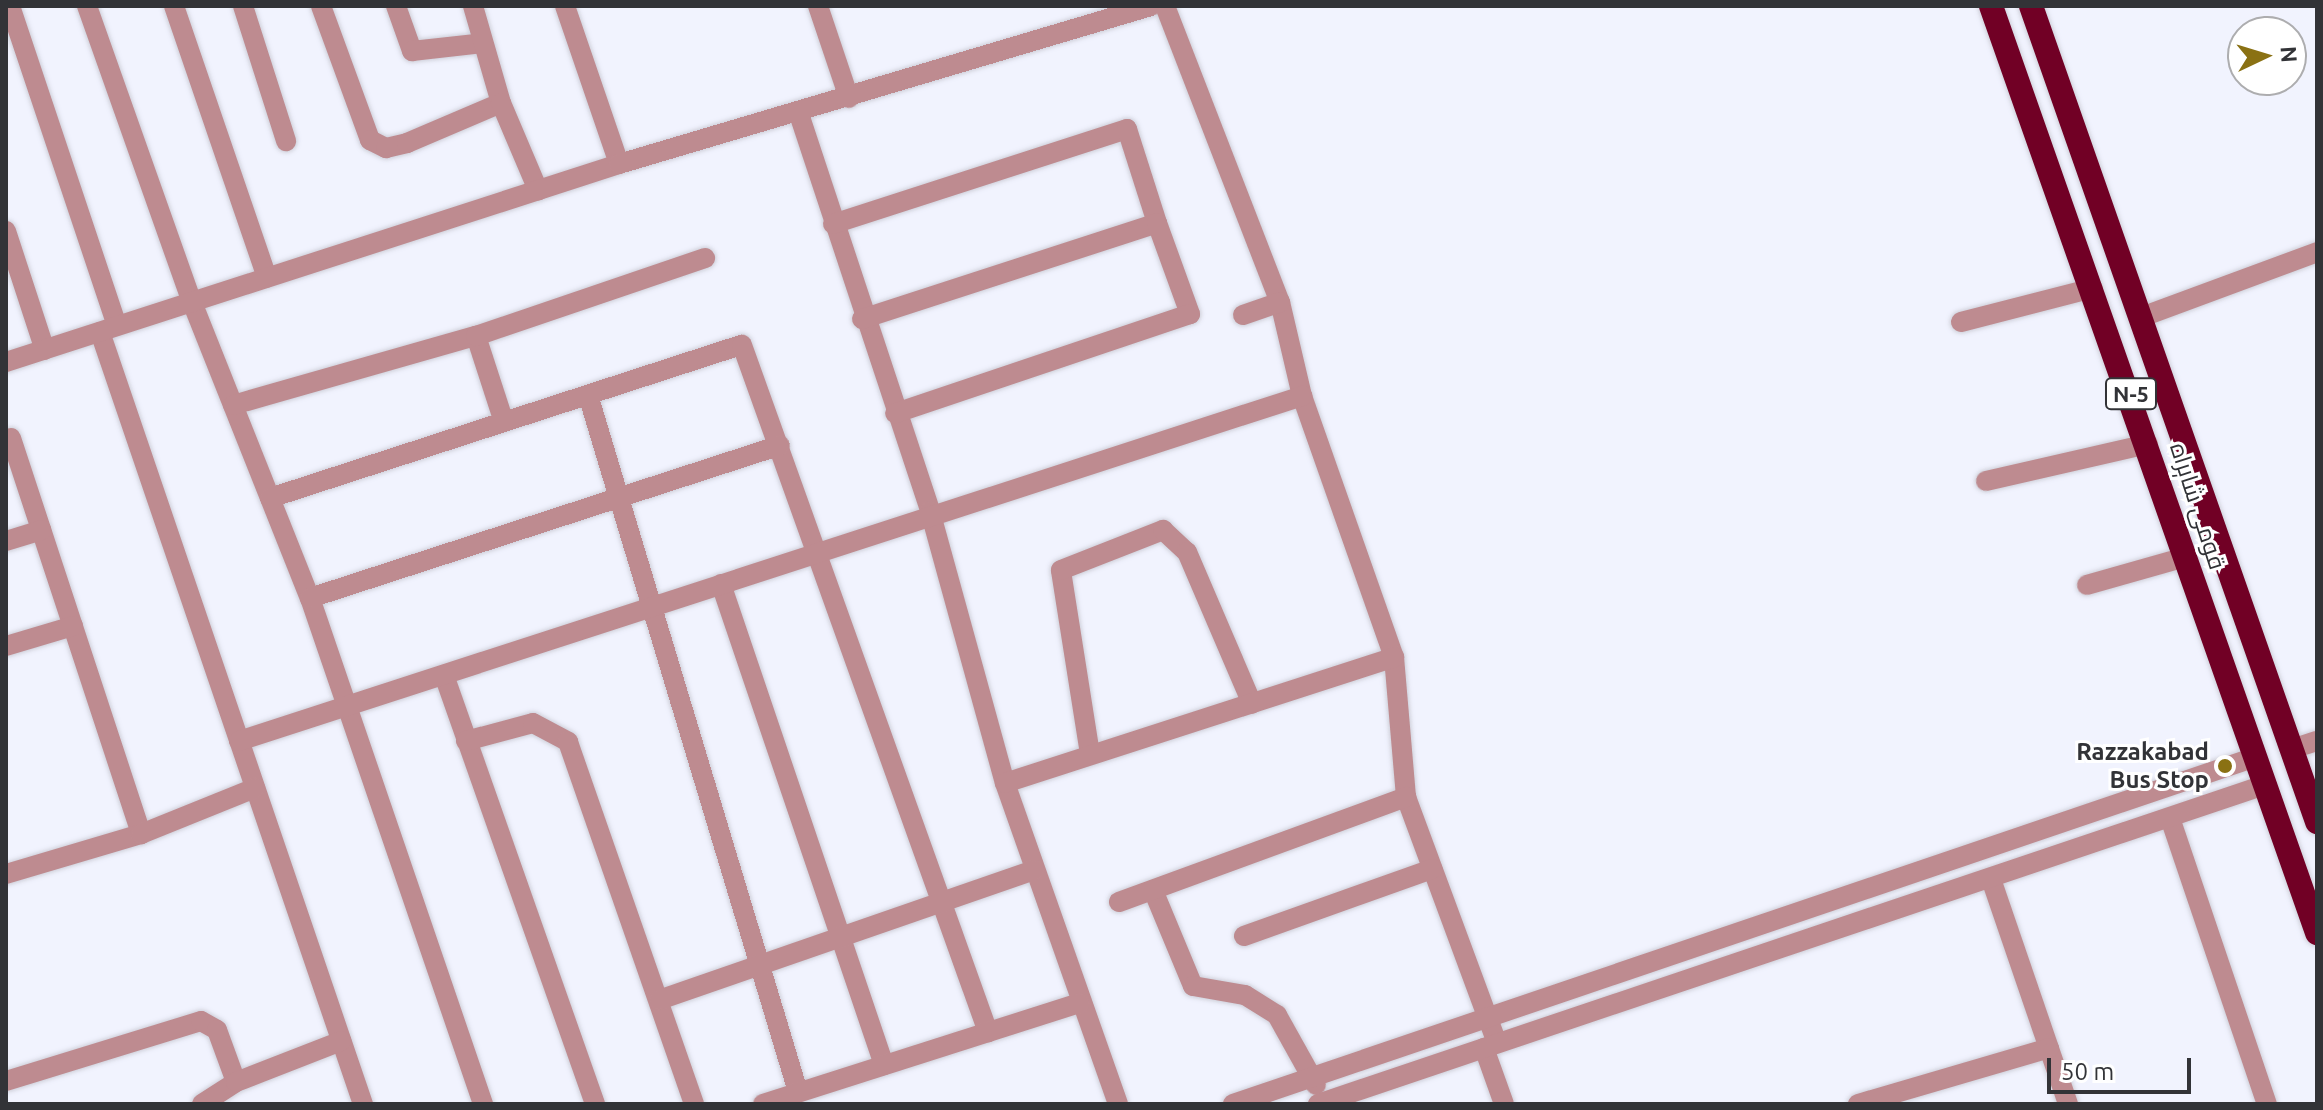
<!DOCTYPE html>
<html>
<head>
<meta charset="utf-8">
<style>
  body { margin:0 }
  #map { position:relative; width:2323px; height:1110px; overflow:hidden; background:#f1f3fe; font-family:Ubuntu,Cairo,sans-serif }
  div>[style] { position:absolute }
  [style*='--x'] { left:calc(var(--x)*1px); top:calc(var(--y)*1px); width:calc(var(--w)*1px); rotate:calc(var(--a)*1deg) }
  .roads { filter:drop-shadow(0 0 2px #cfd0da) drop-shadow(0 0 2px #cfd0da) }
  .minor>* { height:20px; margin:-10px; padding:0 10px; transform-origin:10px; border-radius:10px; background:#be8b90 }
  .highway>* { height:24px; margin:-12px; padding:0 12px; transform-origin:12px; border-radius:12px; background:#710025 }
  .dots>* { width:22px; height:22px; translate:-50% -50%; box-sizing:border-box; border:4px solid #fff; border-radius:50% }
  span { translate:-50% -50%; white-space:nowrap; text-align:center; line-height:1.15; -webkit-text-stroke:6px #fff; paint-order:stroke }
  .shield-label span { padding:2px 6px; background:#fff; border:2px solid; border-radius:6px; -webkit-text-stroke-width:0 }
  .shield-label { font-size:22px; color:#323337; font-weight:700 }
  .street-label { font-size:24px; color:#323337 }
  .poi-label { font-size:24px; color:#323337; font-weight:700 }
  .right { translate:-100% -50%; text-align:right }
  .frame { position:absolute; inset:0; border:8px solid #323337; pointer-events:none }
  .north { position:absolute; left:2227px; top:16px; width:80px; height:80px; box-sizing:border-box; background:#fff; border:2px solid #adadaf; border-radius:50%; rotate:86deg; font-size:22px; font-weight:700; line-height:32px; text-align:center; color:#323337 }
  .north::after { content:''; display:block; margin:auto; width:28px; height:36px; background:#8a7113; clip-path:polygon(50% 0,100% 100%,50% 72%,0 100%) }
  .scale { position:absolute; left:2047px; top:1058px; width:144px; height:36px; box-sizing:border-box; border:4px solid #323337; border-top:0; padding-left:10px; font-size:24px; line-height:28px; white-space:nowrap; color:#323337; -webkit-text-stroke:6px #fff; paint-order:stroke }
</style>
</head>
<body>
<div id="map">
  <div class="roads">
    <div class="minor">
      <div style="--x:10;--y:6;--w:337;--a:71.5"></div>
      <div style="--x:87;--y:6;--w:314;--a:70.5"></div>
      <div style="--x:192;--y:302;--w:319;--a:68.3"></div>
      <div style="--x:310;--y:598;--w:535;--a:71.12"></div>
      <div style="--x:174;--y:6;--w:287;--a:71.1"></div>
      <div style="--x:243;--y:6;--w:142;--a:72.3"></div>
      <div style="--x:321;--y:6;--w:143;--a:69.9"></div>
      <div style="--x:370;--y:140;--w:18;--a:27"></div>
      <div style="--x:386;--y:148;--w:22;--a:-13"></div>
      <div style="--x:407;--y:143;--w:102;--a:-23.1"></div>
      <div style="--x:396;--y:6;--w:48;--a:70.4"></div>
      <div style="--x:412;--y:51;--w:71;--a:-6.4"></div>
      <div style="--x:473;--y:6;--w:101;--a:73.9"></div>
      <div style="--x:501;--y:103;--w:95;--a:67"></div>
      <div style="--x:565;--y:6;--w:167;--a:71.1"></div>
      <div style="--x:818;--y:6;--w:97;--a:71.4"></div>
      <div style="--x:1165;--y:6;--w:318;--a:68.8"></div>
      <div style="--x:1280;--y:302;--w:97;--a:76.8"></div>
      <div style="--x:1302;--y:396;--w:277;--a:70.6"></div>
      <div style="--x:1394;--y:657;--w:141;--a:85.1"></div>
      <div style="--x:1406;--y:797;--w:262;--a:69.7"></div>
      <div style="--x:799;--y:114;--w:418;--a:71.7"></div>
      <div style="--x:930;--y:511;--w:282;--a:74.6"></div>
      <div style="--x:1005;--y:783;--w:340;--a:70.6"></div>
      <div style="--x:833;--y:224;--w:309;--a:-17.9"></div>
      <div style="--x:1127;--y:129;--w:99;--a:72.3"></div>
      <div style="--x:6;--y:231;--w:125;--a:71.9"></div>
      <div style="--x:1243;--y:315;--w:39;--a:-19"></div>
      <div style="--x:2139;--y:318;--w:190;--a:-20.3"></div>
      <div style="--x:862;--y:319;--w:310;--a:-18"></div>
      <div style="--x:1157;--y:223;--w:97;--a:70.1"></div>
      <div style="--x:1190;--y:314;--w:311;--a:161.4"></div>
      <div style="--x:1961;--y:322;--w:136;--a:-14.4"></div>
      <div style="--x:100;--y:332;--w:816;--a:71.19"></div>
      <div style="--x:476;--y:336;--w:90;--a:72"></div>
      <div style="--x:6;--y:362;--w:644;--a:-17.9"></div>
      <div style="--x:619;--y:164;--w:555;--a:-16.54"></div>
      <div style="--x:588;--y:395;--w:728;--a:73.23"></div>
      <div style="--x:233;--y:405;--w:253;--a:-15.9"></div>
      <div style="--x:476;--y:336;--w:242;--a:-18.8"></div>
      <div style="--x:11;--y:438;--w:417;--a:71.8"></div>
      <div style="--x:1986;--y:481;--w:166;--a:-12.9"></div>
      <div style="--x:270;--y:498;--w:496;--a:-18"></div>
      <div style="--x:742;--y:345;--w:730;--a:70.3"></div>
      <div style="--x:6;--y:541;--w:37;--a:-17"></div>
      <div style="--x:721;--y:584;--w:508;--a:71.28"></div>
      <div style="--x:2087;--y:585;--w:102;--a:-15.9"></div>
      <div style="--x:310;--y:598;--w:494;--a:-18"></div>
      <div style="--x:6;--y:646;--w:70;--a:-16.6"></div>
      <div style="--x:444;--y:675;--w:455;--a:70.6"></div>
      <div style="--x:239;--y:741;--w:1118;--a:-17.98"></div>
      <div style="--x:466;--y:741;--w:69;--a:-15"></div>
      <div style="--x:533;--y:723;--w:40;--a:28"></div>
      <div style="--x:568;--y:742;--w:383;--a:70.8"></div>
      <div style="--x:2292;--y:749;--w:26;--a:-18"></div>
      <div style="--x:1090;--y:754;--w:186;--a:-99"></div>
      <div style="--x:1061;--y:570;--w:110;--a:-21.4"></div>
      <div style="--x:1163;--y:530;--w:33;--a:43"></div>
      <div style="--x:1187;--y:552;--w:165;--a:66.8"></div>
      <div style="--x:1005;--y:783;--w:409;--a:-17.9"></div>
      <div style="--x:2170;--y:818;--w:302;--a:71.3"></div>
      <div style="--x:6;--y:874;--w:141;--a:-16.5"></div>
      <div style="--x:141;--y:834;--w:123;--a:-22"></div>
      <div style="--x:1991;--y:879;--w:238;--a:71.1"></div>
      <div style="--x:1153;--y:890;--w:104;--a:67.4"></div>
      <div style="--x:1193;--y:986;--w:53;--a:9.8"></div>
      <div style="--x:1245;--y:995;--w:38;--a:32"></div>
      <div style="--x:1277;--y:1015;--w:80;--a:60.9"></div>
      <div style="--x:1119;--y:902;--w:306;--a:-20.1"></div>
      <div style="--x:1244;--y:936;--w:200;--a:-19.6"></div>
      <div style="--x:659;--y:1000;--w:397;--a:-19.1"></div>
      <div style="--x:1484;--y:1048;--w:59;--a:70.3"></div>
      <div style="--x:6;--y:1081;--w:204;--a:-17.1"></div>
      <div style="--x:201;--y:1021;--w:18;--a:29"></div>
      <div style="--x:217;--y:1030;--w:55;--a:69.9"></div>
      <div style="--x:202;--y:1104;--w:40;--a:-32.9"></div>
      <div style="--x:236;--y:1082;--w:113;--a:-21.3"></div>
      <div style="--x:763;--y:1104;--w:332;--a:-17.7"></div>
      <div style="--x:1233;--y:1104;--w:1079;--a:-18.75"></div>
      <div style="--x:1318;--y:1104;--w:998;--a:-18.63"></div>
      <div style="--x:1858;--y:1104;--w:199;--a:-16.3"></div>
    </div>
    <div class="highway">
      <div style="--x:1991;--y:6;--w:983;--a:70.62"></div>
      <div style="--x:2031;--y:6;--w:865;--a:70.68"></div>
    </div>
  </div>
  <div class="dots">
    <div style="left:2225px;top:766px;background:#8a7113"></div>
  </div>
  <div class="shield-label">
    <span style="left:2131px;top:394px">N-5</span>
  </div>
  <div class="street-label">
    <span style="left:2198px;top:506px;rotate:72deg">قومی شاہراہ</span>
  </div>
  <div class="poi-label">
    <span class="right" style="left:2209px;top:766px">Razzakabad<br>Bus Stop</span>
  </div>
  <div class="frame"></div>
  <div class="north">N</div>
  <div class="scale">50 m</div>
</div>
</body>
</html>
